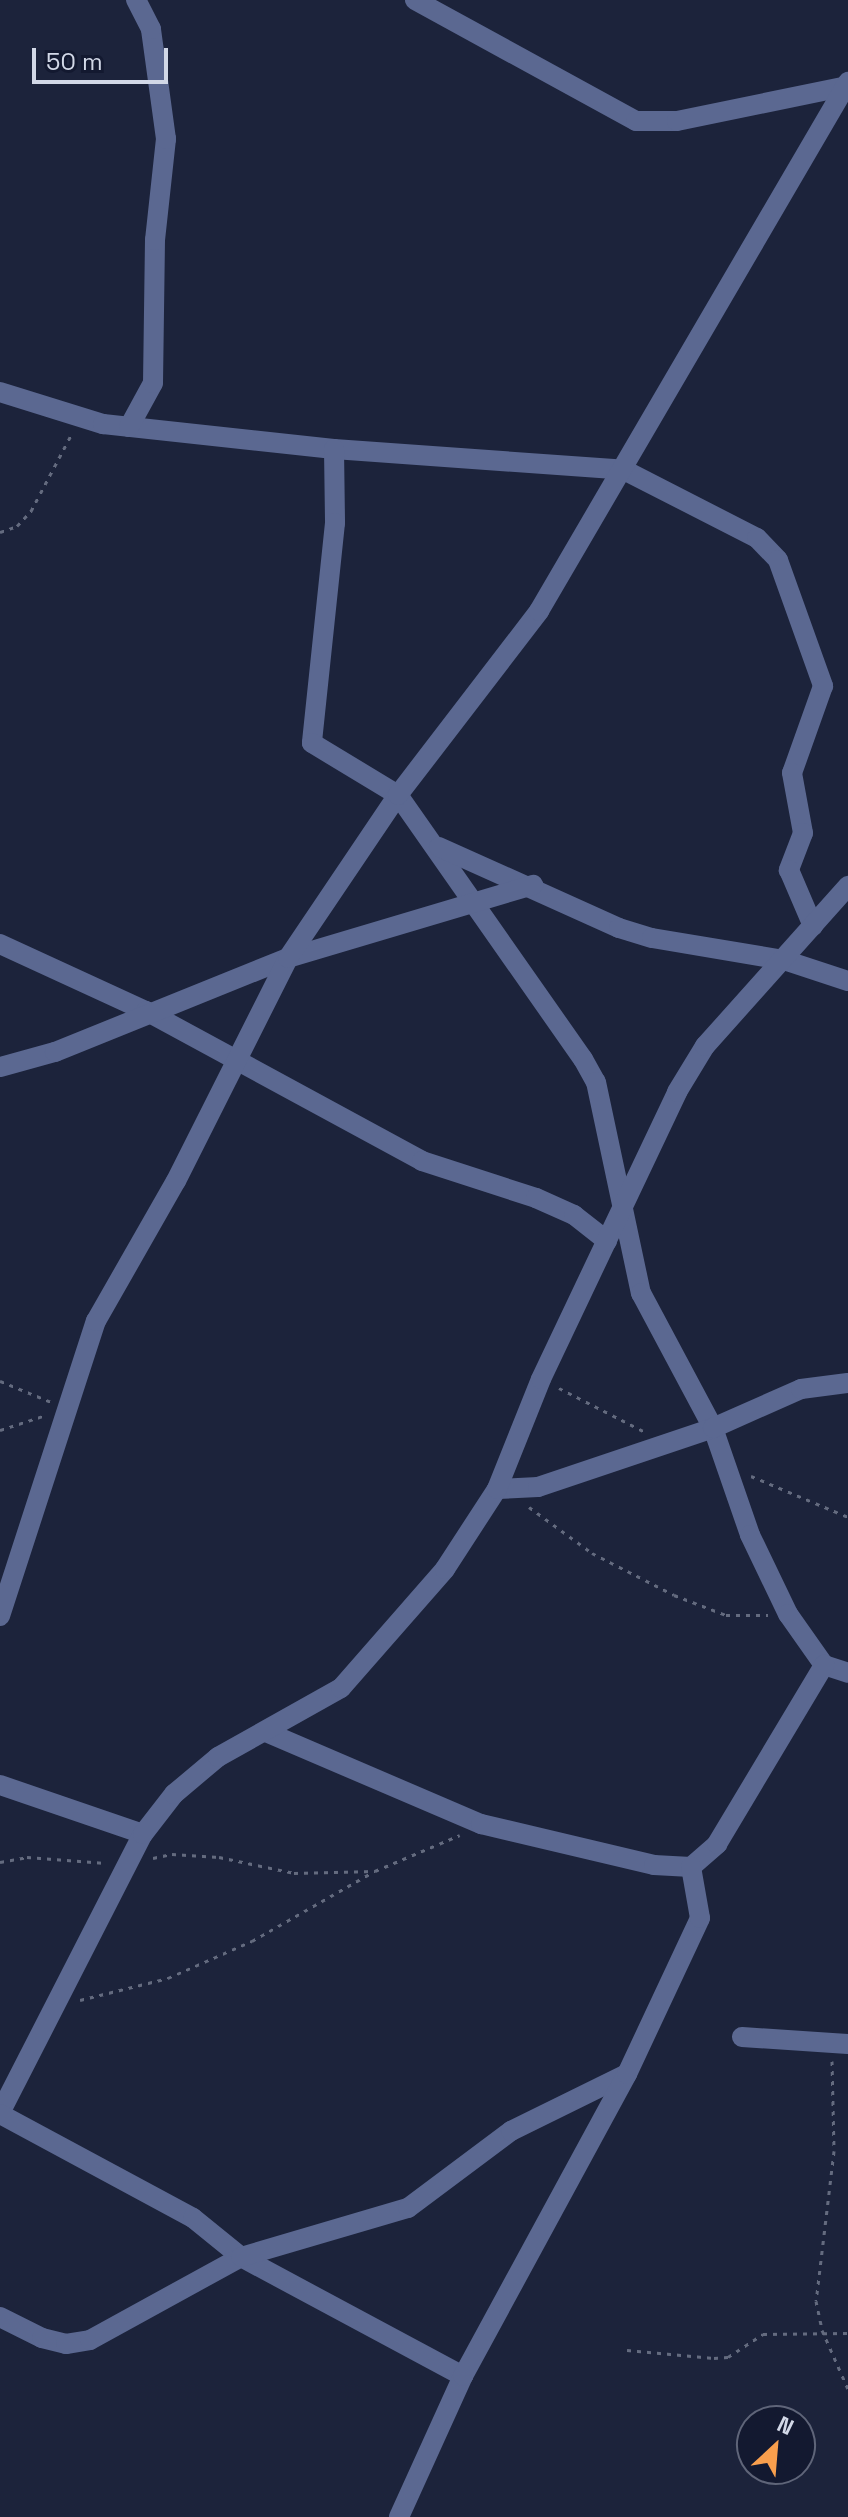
<!DOCTYPE html>
<html>
<head>
<meta charset="utf-8">
<style>
  body { margin:0 }
  #map { position:relative; width:848px; height:2517px; overflow:hidden; background:#1c233b; font-family:"Space Grotesk",sans-serif }
  div>[style] { position:absolute }
  [style*='--x'] { left:calc(var(--x)*1px); top:calc(var(--y)*1px); width:calc(var(--w)*1px); rotate:calc(var(--a)*1deg) }
  .path>* { height:3px; margin-top:-1.5px; transform-origin:0; background:repeating-linear-gradient(90deg,#646b7f 0 4px,transparent 0 10px) }
  .minor>* { height:20px; margin:-10px; padding:0 10px; transform-origin:10px; border-radius:10px; background:#5b6891 }
  span { translate:-50% -50%; white-space:nowrap; text-align:center; line-height:1.15; -webkit-text-stroke:8px #131930; paint-order:stroke }
  .north { position:absolute; left:736px; top:2405px; width:80px; height:80px; box-sizing:border-box; background:#131930; border:2px solid #5f6579; border-radius:50%; rotate:26deg; font-size:22px; font-weight:700; line-height:32px; text-align:center; color:#d2d8e7 }
  .north::after { content:''; display:block; margin:auto; width:28px; height:36px; background:#f99f4d; clip-path:polygon(50% 0,100% 100%,50% 72%,0 100%) }
  .scale { position:absolute; left:32px; top:48px; width:136px; height:36px; box-sizing:border-box; border:4px solid #d2d8e7; border-top:0; padding-left:10px; font-size:24px; line-height:28px; white-space:nowrap; color:#d2d8e7; -webkit-text-stroke:6px #131930; paint-order:stroke }
</style>
</head>
<body>
<div id="map">
  <div class="path">
    <div style="--x:0;--y:532;--w:18;--a:-19"></div>
    <div style="--x:17;--y:526;--w:21;--a:-47"></div>
    <div style="--x:31;--y:511;--w:86;--a:-62.2"></div>
    <div style="--x:0;--y:1381;--w:55;--a:22.4"></div>
    <div style="--x:559;--y:1388;--w:97;--a:27.1"></div>
    <div style="--x:0;--y:1430;--w:48;--a:-18.1"></div>
    <div style="--x:751;--y:1476;--w:105;--a:22.9"></div>
    <div style="--x:529;--y:1507;--w:78;--a:36.1"></div>
    <div style="--x:592;--y:1553;--w:92;--a:27.1"></div>
    <div style="--x:674;--y:1595;--w:56;--a:21"></div>
    <div style="--x:726;--y:1615;--w:42;--a:0"></div>
    <div style="--x:153;--y:1858;--w:19;--a:-12"></div>
    <div style="--x:172;--y:1854;--w:47;--a:3.7"></div>
    <div style="--x:219;--y:1857;--w:77;--a:12"></div>
    <div style="--x:294;--y:1873;--w:81;--a:-1.4"></div>
    <div style="--x:375;--y:1871;--w:92;--a:-23"></div>
    <div style="--x:0;--y:1862;--w:27;--a:-10"></div>
    <div style="--x:27;--y:1857;--w:79;--a:4.3"></div>
    <div style="--x:80;--y:2000;--w:91;--a:-14"></div>
    <div style="--x:168;--y:1978;--w:92;--a:-23.8"></div>
    <div style="--x:252;--y:1941;--w:137;--a:-29.7"></div>
    <div style="--x:832;--y:2061;--w:90;--a:88.7"></div>
    <div style="--x:834;--y:2151;--w:151;--a:96.8"></div>
    <div style="--x:816;--y:2301;--w:30;--a:78"></div>
    <div style="--x:822;--y:2330;--w:64;--a:66.2"></div>
    <div style="--x:627;--y:2350;--w:87;--a:5.3"></div>
    <div style="--x:714;--y:2358;--w:14;--a:-4"></div>
    <div style="--x:728;--y:2357;--w:42;--a:-33.3"></div>
    <div style="--x:763;--y:2334;--w:85;--a:-0.7"></div>
  </div>
  <div class="minor">
    <div style="--x:415;--y:0;--w:252;--a:28.7"></div>
    <div style="--x:636;--y:121;--w:41;--a:0"></div>
    <div style="--x:677;--y:121;--w:175;--a:-11.6"></div>
    <div style="--x:0;--y:392;--w:108;--a:17.3"></div>
    <div style="--x:103;--y:424;--w:232;--a:6.2"></div>
    <div style="--x:334;--y:449;--w:291;--a:4.1"></div>
    <div style="--x:624;--y:470;--w:149;--a:27.1"></div>
    <div style="--x:757;--y:538;--w:30;--a:46"></div>
    <div style="--x:778;--y:560;--w:134;--a:70.3"></div>
    <div style="--x:823;--y:686;--w:92;--a:109.6"></div>
    <div style="--x:792;--y:773;--w:61;--a:79.6"></div>
    <div style="--x:803;--y:833;--w:40;--a:111"></div>
    <div style="--x:789;--y:870;--w:61;--a:66.8"></div>
    <div style="--x:129;--y:427;--w:50;--a:-61.4"></div>
    <div style="--x:153;--y:383;--w:143;--a:-89.2"></div>
    <div style="--x:155;--y:240;--w:102;--a:-83.8"></div>
    <div style="--x:166;--y:139;--w:111;--a:-97.8"></div>
    <div style="--x:151;--y:29;--w:33;--a:-117"></div>
    <div style="--x:334;--y:449;--w:74;--a:89.2"></div>
    <div style="--x:335;--y:523;--w:221;--a:96"></div>
    <div style="--x:312;--y:743;--w:100;--a:31.2"></div>
    <div style="--x:398;--y:795;--w:322;--a:55"></div>
    <div style="--x:583;--y:1059;--w:26;--a:61"></div>
    <div style="--x:596;--y:1082;--w:216;--a:78"></div>
    <div style="--x:641;--y:1293;--w:153;--a:61.9"></div>
    <div style="--x:713;--y:1428;--w:113;--a:70.9"></div>
    <div style="--x:750;--y:1535;--w:88;--a:64.3"></div>
    <div style="--x:788;--y:1614;--w:62;--a:54.8"></div>
    <div style="--x:824;--y:1665;--w:25;--a:18"></div>
    <div style="--x:439;--y:847;--w:197;--a:24.2"></div>
    <div style="--x:619;--y:928;--w:34;--a:17"></div>
    <div style="--x:652;--y:938;--w:134;--a:9.5"></div>
    <div style="--x:784;--y:960;--w:67;--a:18.2"></div>
    <div style="--x:0;--y:944;--w:161;--a:24.7"></div>
    <div style="--x:146;--y:1011;--w:314;--a:28.5"></div>
    <div style="--x:422;--y:1161;--w:120;--a:18"></div>
    <div style="--x:536;--y:1198;--w:42;--a:24.1"></div>
    <div style="--x:574;--y:1215;--w:42;--a:38.2"></div>
    <div style="--x:0;--y:1067;--w:57;--a:-15.3"></div>
    <div style="--x:55;--y:1052;--w:251;--a:-22"></div>
    <div style="--x:288;--y:958;--w:256;--a:-16.6"></div>
    <div style="--x:497;--y:1489;--w:41;--a:-2.8"></div>
    <div style="--x:538;--y:1487;--w:185;--a:-18.6"></div>
    <div style="--x:713;--y:1428;--w:96;--a:-23.9"></div>
    <div style="--x:801;--y:1389;--w:47;--a:-7.3"></div>
    <div style="--x:0;--y:1616;--w:310;--a:-72"></div>
    <div style="--x:96;--y:1321;--w:161;--a:-60.3"></div>
    <div style="--x:176;--y:1181;--w:250;--a:-63.3"></div>
    <div style="--x:288;--y:958;--w:197;--a:-56"></div>
    <div style="--x:398;--y:795;--w:232;--a:-52.5"></div>
    <div style="--x:539;--y:611;--w:613;--a:-59.71"></div>
    <div style="--x:266;--y:1732;--w:234;--a:23.2"></div>
    <div style="--x:481;--y:1824;--w:178;--a:13.3"></div>
    <div style="--x:654;--y:1865;--w:37;--a:3"></div>
    <div style="--x:691;--y:1867;--w:35;--a:-41"></div>
    <div style="--x:717;--y:1844;--w:209;--a:-59.1"></div>
    <div style="--x:0;--y:1785;--w:151;--a:18.9"></div>
    <div style="--x:742;--y:2037;--w:106;--a:3.8"></div>
    <div style="--x:0;--y:2113;--w:314;--a:-62.9"></div>
    <div style="--x:143;--y:1834;--w:51;--a:-52.2"></div>
    <div style="--x:174;--y:1794;--w:57;--a:-40.1"></div>
    <div style="--x:218;--y:1757;--w:141;--a:-29.3"></div>
    <div style="--x:341;--y:1688;--w:158;--a:-48.8"></div>
    <div style="--x:445;--y:1569;--w:95;--a:-57"></div>
    <div style="--x:497;--y:1489;--w:118;--a:-68.2"></div>
    <div style="--x:541;--y:1379;--w:318;--a:-64.6"></div>
    <div style="--x:677;--y:1092;--w:54;--a:-58.7"></div>
    <div style="--x:705;--y:1046;--w:215;--a:-48.2"></div>
    <div style="--x:0;--y:2114;--w:219;--a:28.3"></div>
    <div style="--x:193;--y:2218;--w:62;--a:39.1"></div>
    <div style="--x:241;--y:2257;--w:252;--a:28.2"></div>
    <div style="--x:0;--y:2317;--w:47;--a:26.6"></div>
    <div style="--x:42;--y:2338;--w:25;--a:14"></div>
    <div style="--x:66;--y:2344;--w:24;--a:-9"></div>
    <div style="--x:90;--y:2340;--w:172;--a:-28.8"></div>
    <div style="--x:241;--y:2257;--w:174;--a:-16.4"></div>
    <div style="--x:408;--y:2208;--w:129;--a:-36.8"></div>
    <div style="--x:511;--y:2131;--w:129;--a:-26.2"></div>
    <div style="--x:399;--y:2517;--w:155;--a:-65.6"></div>
    <div style="--x:463;--y:2376;--w:344;--a:-61.5"></div>
    <div style="--x:627;--y:2074;--w:172;--a:-64.9"></div>
    <div style="--x:700;--y:1918;--w:52;--a:-100"></div>
  </div>
  <div class="north">N</div>
  <div class="scale">50 m</div>
</div>
</body>
</html>
